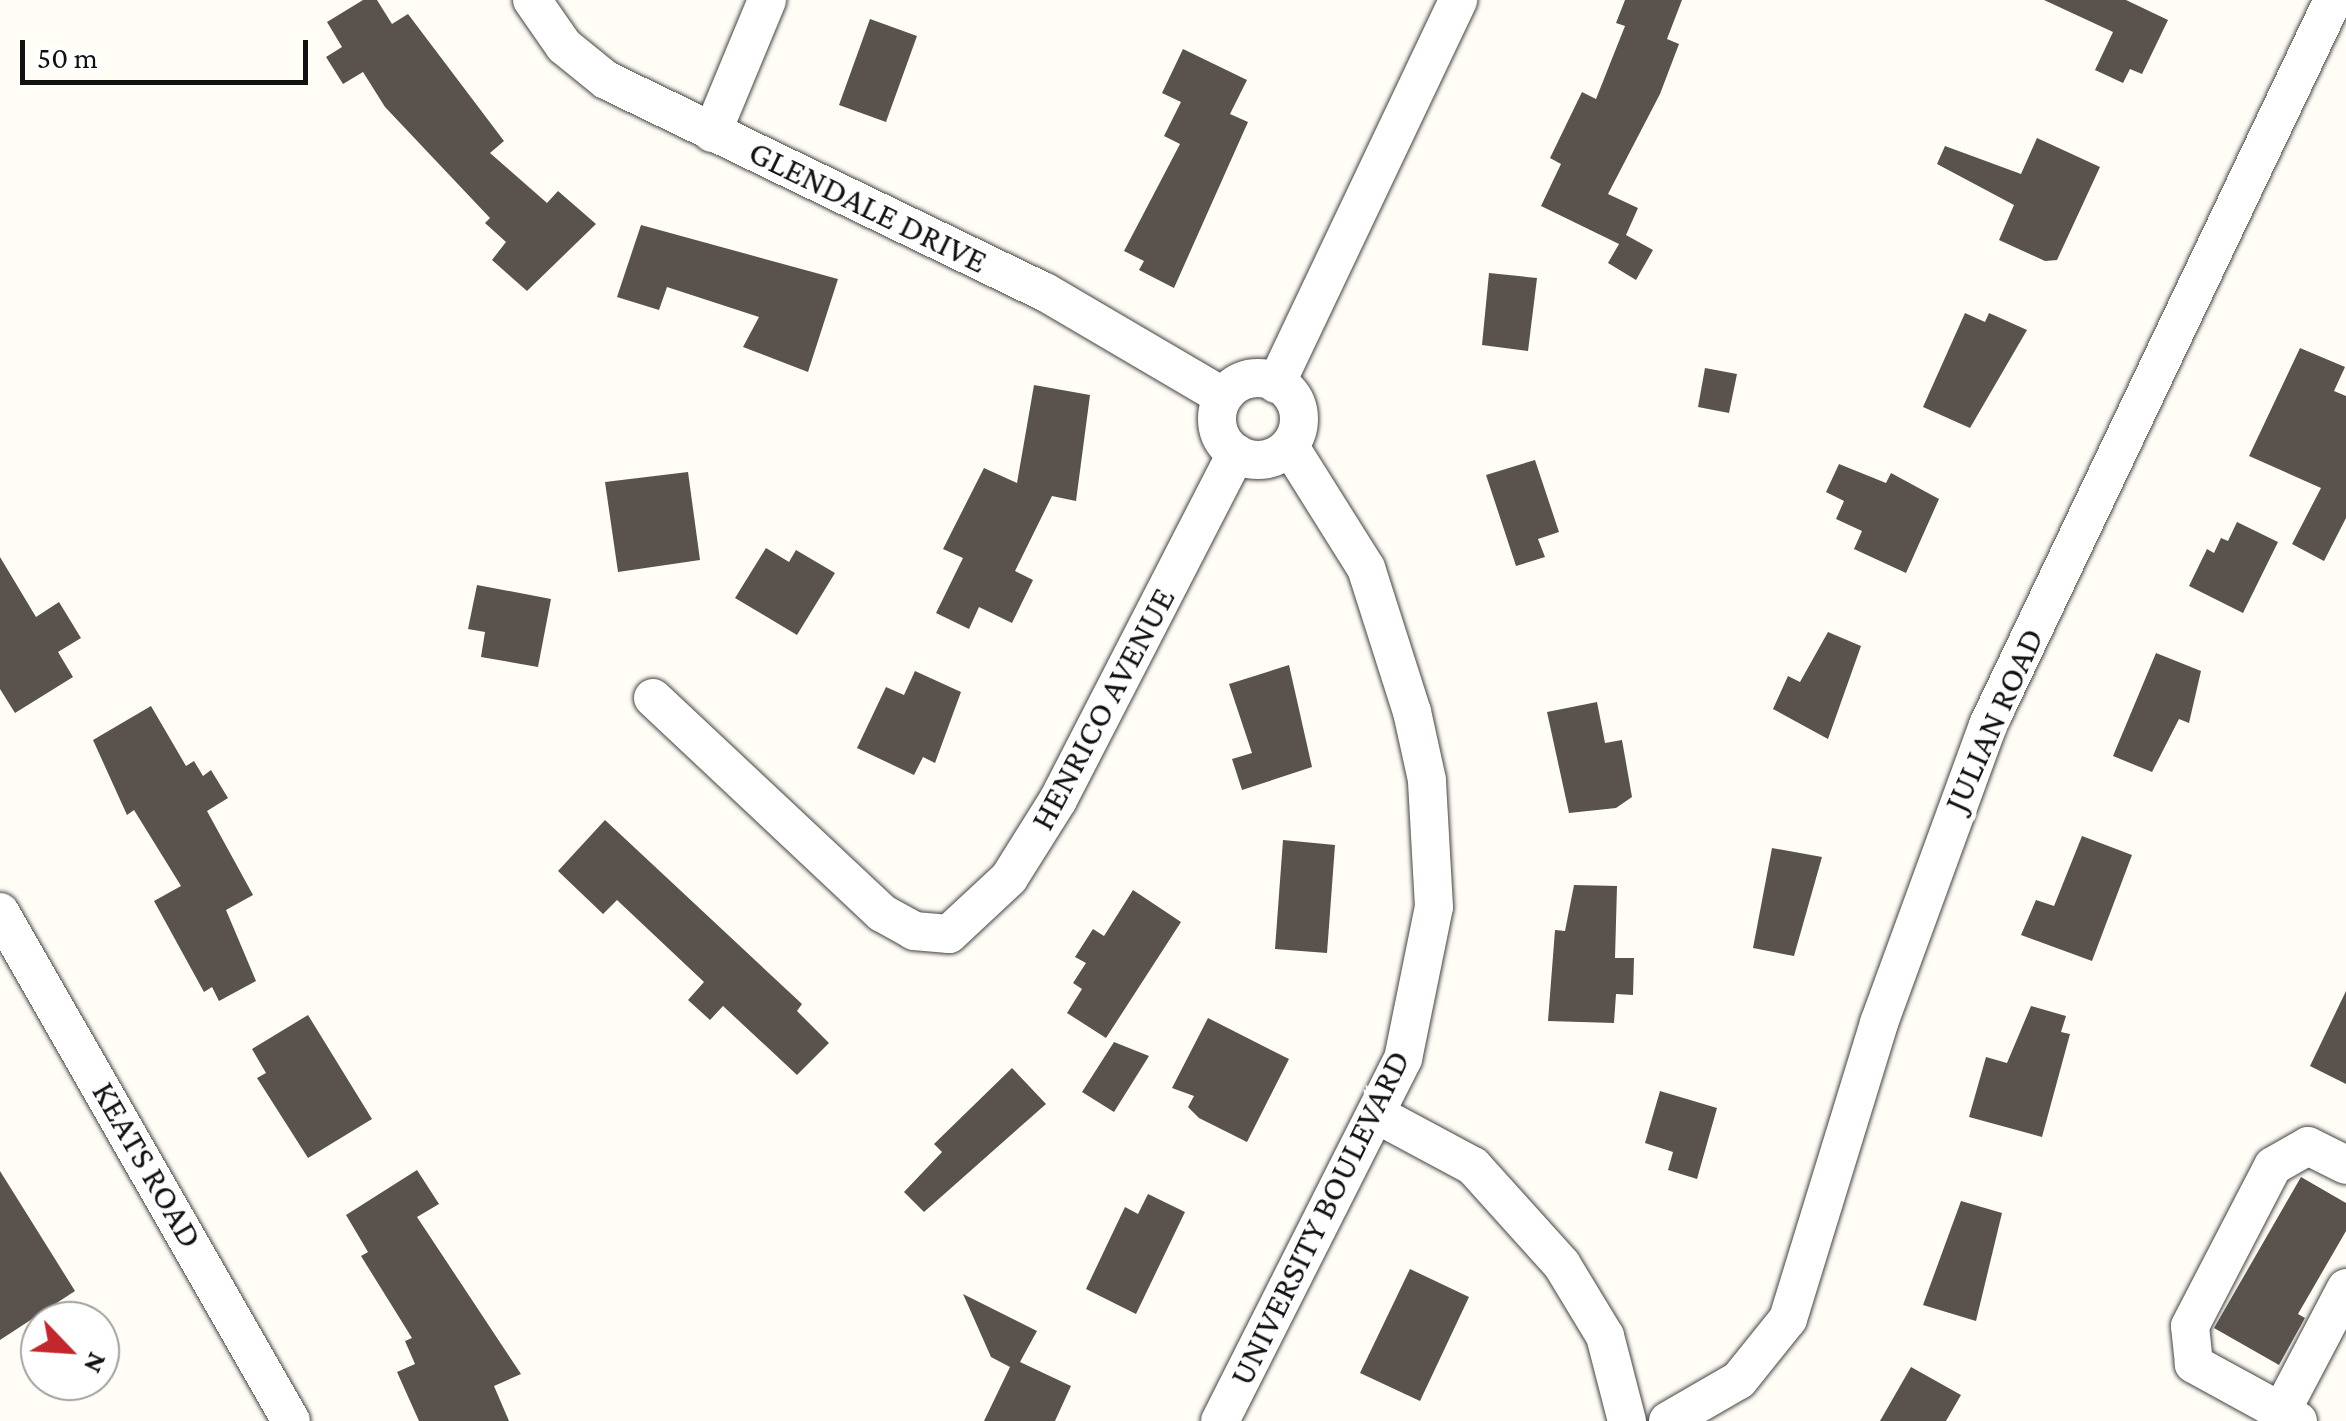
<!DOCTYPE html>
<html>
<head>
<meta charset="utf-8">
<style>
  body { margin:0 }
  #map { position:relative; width:2346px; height:1421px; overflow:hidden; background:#fffdf5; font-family:"Crimson Pro",serif }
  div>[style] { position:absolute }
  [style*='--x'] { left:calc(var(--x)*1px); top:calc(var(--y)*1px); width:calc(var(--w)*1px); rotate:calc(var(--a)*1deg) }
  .building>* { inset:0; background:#5a524d }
  .roads { filter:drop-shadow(0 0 2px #444) drop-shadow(0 0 2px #444) }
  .minor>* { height:38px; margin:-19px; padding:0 19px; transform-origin:19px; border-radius:19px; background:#fff }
  .minor>.ring { margin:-19px; padding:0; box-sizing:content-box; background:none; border:38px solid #fff; border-radius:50% }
  span { translate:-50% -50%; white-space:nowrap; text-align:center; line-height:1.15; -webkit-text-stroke:10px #fff; paint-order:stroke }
  .street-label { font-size:35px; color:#111 }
  .north { position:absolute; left:20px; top:1301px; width:100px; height:100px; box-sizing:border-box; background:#fff; border:2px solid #a0a0a0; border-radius:50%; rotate:115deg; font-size:28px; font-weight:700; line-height:40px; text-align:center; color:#111 }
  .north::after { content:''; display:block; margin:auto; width:35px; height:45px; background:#c4262e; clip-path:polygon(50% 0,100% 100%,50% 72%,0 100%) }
  .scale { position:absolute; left:20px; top:40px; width:288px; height:45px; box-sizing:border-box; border:5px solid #111; border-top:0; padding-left:12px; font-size:30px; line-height:35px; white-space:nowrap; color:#111; -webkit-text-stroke:8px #fff; paint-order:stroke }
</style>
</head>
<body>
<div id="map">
  <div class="building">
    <div style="clip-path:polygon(363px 0,377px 0,392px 24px,408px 14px,504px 141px,490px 153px,547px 203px,558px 191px,596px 224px,527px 291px,492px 260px,506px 242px,485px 223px,490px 218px,385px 107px,363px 72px,343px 84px,326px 57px,342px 47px,327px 22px)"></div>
    <div style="clip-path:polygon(1625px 0,1682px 0,1667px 39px,1679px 44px,1660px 94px,1608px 194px,1638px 208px,1626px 235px,1653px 250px,1636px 280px,1608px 263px,1619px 244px,1541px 206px,1561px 164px,1550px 158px,1582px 92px,1596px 99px,1625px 26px,1616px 23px)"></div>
    <div style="clip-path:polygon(2044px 0,2126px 0,2168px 20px,2142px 74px,2130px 69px,2123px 83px,2095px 70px,2113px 32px)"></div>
    <div style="clip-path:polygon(870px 19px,917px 36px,886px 122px,839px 105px)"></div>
    <div style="clip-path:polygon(1183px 49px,1247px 80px,1230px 114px,1248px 122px,1174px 288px,1139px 270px,1144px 261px,1124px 251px,1180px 144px,1164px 136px,1181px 102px,1162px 93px)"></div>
    <div style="clip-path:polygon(2037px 138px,2100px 167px,2057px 260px,2045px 261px,1999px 240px,2014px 205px,1937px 164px,1945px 146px,2021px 174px)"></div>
    <div style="clip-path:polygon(641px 225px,838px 279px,808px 372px,743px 347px,759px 317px,667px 287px,659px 310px,617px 297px)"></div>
    <div style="clip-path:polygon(1489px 273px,1537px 278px,1528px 351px,1482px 345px)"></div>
    <div style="clip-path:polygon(1965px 313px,1985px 322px,1989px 313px,2027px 330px,1970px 428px,1923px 407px)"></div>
    <div style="clip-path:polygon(2300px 348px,2345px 367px,2334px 391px,2346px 396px,2346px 518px,2324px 561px,2292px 544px,2321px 488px,2249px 456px)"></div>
    <div style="clip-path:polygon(1705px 368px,1737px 374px,1729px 413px,1698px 407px)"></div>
    <div style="clip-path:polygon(1034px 385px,1090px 395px,1076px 501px,1052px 496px,1015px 571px,1033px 580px,1012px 623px,979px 607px,969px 629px,936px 613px,963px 558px,943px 549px,984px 468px,1017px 483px)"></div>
    <div style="clip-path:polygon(1535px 460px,1559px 532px,1538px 539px,1545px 557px,1516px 566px,1486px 475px)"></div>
    <div style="clip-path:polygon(1839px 464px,1886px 483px,1891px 473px,1939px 499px,1906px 573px,1854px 549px,1862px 531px,1836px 519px,1844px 501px,1826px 492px)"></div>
    <div style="clip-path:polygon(688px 472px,700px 560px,618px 572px,605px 482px)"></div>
    <div style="clip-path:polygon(2237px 522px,2278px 542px,2243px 613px,2189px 586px,2207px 549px,2214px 553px,2221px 538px,2228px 541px)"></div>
    <div style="clip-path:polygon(766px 548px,789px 562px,796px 550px,835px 573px,797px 635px,735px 598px)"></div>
    <div style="clip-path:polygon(0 557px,36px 617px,59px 602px,81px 638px,58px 652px,73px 677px,15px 713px,0 689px)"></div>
    <div style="clip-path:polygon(477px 585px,551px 599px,538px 667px,481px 657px,485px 632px,468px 629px)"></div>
    <div style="clip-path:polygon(1828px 632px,1861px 646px,1828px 739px,1773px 709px,1788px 676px,1800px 682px)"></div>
    <div style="clip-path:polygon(2156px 653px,2201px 671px,2189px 723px,2179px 719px,2152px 772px,2113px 756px)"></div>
    <div style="clip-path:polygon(1289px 665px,1312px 767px,1242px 790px,1232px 759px,1252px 753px,1229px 684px)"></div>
    <div style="clip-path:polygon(915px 671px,961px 692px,935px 763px,923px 757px,914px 775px,857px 748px,886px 687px,904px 695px)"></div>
    <div style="clip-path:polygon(1597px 702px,1605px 743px,1622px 740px,1632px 797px,1616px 808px,1569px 813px,1547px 712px)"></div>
    <div style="clip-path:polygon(151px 706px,186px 766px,194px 761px,203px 776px,211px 770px,228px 798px,207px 811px,253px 895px,226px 910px,256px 981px,219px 1001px,212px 987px,204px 992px,154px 901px,181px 886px,134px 810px,127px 815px,93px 740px)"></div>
    <div style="clip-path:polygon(605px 820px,802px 1004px,797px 1011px,829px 1043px,797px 1075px,723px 1006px,710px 1020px,688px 1000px,704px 982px,617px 900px,603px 914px,558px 871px)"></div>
    <div style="clip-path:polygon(2082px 836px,2132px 855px,2092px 961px,2021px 935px,2036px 900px,2054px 906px)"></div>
    <div style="clip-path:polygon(1283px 840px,1335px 845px,1327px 953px,1275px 949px)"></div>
    <div style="clip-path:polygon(1772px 848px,1822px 857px,1794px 956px,1753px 948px)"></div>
    <div style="clip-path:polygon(1574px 885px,1617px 886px,1615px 958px,1634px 958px,1633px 995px,1616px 994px,1614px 1023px,1548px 1021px,1555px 930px,1565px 931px)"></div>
    <div style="clip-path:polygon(1133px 890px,1181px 922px,1106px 1038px,1067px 1013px,1082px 989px,1073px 983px,1086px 963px,1075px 957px,1093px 929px,1104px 936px)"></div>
    <div style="clip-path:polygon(2346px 991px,2346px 1084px,2310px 1066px)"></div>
    <div style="clip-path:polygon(2031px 1006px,2066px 1016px,2061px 1032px,2070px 1034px,2042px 1137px,1969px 1117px,1986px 1057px,2007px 1063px)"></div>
    <div style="clip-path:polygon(308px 1015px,372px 1119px,308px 1158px,257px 1078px,266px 1073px,252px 1049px)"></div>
    <div style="clip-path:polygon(1208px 1018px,1289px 1059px,1247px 1142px,1199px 1118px,1188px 1107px,1194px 1096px,1172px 1088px)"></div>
    <div style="clip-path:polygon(1114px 1042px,1149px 1056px,1114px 1112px,1082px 1092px)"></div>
    <div style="clip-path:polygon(1012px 1068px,1046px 1104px,924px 1212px,904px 1192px,942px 1152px,934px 1144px)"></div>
    <div style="clip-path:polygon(1660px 1091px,1717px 1108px,1697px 1179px,1668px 1170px,1673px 1152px,1645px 1143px)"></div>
    <div style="clip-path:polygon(417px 1170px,439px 1204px,417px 1217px,521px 1374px,494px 1386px,509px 1421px,419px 1421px,397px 1372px,415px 1364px,405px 1341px,412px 1338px,361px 1256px,368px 1252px,346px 1215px)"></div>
    <div style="clip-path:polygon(0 1171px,75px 1291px,0 1340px)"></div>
    <div style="clip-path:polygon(2301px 1177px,2346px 1203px,2346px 1231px,2298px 1314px,2305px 1318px,2279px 1365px,2214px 1328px)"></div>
    <div style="clip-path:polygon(1148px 1194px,1185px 1212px,1136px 1314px,1086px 1289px,1125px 1207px,1138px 1214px)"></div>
    <div style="clip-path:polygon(1961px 1201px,2002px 1213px,1976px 1321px,1923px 1305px)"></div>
    <div style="clip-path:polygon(1410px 1269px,1469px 1297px,1420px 1401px,1360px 1373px)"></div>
    <div style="clip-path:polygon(963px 1294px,1037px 1331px,1020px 1362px,1071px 1386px,1055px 1421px,984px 1421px,1010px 1367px,991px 1357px)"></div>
    <div style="clip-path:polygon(1911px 1367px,1961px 1395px,1946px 1421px,1880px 1421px)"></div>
  </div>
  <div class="roads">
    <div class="minor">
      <div style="--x:532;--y:0;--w:56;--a:55.2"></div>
      <div style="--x:564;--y:46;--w:54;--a:39"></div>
      <div style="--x:606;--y:80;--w:488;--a:25.8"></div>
      <div style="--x:1045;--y:292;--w:205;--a:30.4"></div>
      <div style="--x:712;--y:133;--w:144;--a:-67.5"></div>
      <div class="ring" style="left:1217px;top:378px;width:44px;height:44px"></div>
      <div style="--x:1276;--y:384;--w:425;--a:-64.6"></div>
      <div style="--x:653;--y:698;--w:314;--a:43.2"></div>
      <div style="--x:882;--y:913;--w:37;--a:29"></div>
      <div style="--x:914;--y:931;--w:35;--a:5"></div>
      <div style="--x:949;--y:934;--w:82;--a:-43"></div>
      <div style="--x:1009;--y:878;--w:92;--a:-57.9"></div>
      <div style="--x:1058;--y:800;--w:390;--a:-62.8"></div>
      <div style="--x:0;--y:912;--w:586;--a:60.24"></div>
      <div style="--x:1376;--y:1114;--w:110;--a:28.2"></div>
      <div style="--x:1473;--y:1166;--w:133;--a:48"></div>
      <div style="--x:1562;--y:1265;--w:83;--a:58.8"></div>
      <div style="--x:1605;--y:1336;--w:88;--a:75.5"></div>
      <div style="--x:2281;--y:1412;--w:140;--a:-62.3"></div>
      <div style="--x:1220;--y:1421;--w:406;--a:-63.2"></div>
      <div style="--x:1403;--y:1059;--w:155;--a:-78.5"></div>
      <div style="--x:1434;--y:907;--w:127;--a:-93.2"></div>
      <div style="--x:1427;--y:780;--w:70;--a:-102.4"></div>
      <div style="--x:1412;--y:712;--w:151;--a:-107.7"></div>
      <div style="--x:1366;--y:568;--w:143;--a:-122.1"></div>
      <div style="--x:1668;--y:1421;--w:82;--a:-30"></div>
      <div style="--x:1739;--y:1380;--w:78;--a:-51.2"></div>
      <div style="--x:1788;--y:1319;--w:310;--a:-72.9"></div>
      <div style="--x:1879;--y:1023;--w:317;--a:-69.9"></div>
      <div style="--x:1988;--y:725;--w:803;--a:-64.55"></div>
      <div style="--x:2298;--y:1421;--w:119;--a:-151.3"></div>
      <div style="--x:2194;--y:1364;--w:38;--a:-96"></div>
      <div style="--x:2190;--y:1326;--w:180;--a:-62.6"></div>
      <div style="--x:2273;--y:1166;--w:40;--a:-29.7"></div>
      <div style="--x:2308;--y:1146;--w:42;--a:26.6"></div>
    </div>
  </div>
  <div class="street-label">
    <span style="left:868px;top:207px;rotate:26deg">GLENDALE DRIVE</span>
    <span style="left:1103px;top:709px;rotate:-62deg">HENRICO AVENUE</span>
    <span style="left:1994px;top:720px;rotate:-66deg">JULIAN ROAD</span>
    <span style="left:147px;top:1165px;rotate:60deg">KEATS ROAD</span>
    <span style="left:1320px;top:1218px;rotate:-64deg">UNIVERSITY BOULEVARD</span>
  </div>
  <div class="north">N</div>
  <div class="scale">50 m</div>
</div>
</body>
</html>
